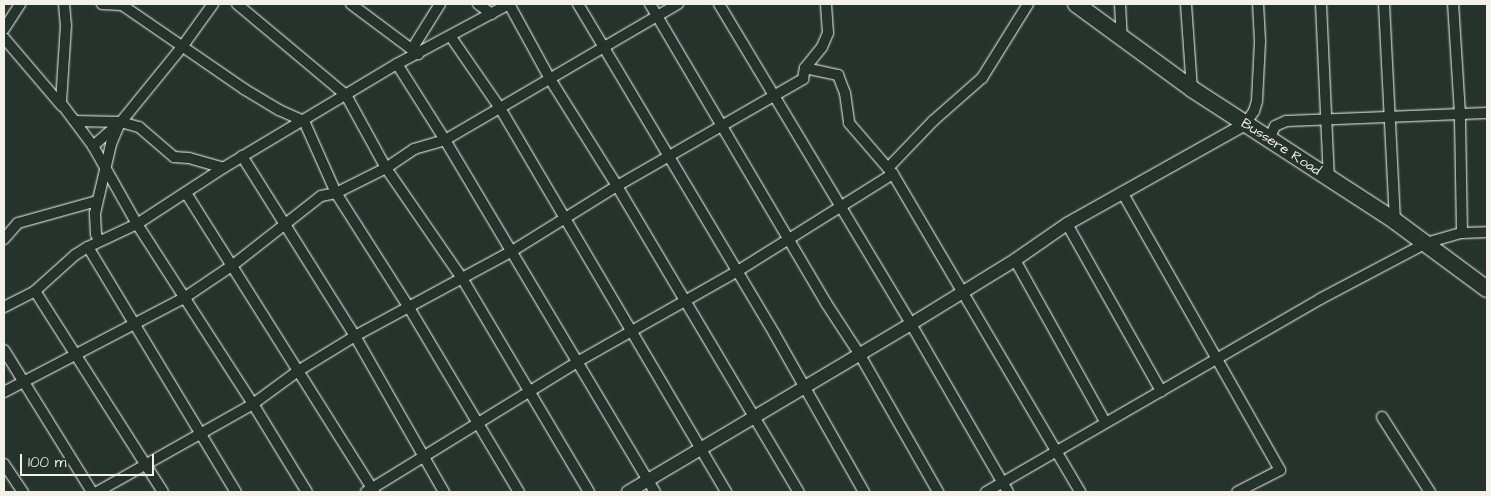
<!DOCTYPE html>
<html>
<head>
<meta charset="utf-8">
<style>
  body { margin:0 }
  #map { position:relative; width:1491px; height:496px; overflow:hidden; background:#26332d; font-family:"Architects Daughter",sans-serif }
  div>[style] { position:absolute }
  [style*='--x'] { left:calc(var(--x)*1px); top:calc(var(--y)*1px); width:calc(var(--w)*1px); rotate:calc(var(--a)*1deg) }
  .roads { filter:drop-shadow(0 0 1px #f4f1e8) drop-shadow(0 0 1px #f4f1e8) }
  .minor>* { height:10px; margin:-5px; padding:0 5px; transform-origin:5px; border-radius:5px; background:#26332d }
  .tertiary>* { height:12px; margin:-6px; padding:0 6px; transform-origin:6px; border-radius:6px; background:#26332d }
  .primary>* { height:16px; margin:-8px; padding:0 8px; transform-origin:8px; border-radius:8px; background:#26332d }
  span { translate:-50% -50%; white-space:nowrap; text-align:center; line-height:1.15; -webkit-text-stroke:4px #26332d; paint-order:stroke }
  .street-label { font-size:14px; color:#f4f1e8 }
  .frame { position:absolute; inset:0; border:5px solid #f4f1e8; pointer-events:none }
  .scale { position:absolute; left:20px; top:454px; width:134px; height:22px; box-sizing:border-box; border:2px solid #f4f1e8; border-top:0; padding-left:6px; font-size:15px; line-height:18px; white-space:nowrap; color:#f4f1e8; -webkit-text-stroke:4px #26332d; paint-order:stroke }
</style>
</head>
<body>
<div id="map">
  <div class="roads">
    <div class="minor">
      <div style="--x:64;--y:4;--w:21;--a:85"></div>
      <div style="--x:66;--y:25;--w:78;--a:93.7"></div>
      <div style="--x:61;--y:103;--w:54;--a:53.3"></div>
      <div style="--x:93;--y:146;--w:90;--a:60.6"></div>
      <div style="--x:137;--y:224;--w:214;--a:57.2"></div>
      <div style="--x:253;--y:404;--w:103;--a:58.5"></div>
      <div style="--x:102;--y:4;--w:20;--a:3"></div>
      <div style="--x:122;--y:5;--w:148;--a:34.5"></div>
      <div style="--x:244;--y:89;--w:41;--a:31"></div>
      <div style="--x:279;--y:110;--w:27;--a:24"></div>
      <div style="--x:304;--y:121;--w:79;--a:66"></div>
      <div style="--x:336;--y:193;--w:134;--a:57.5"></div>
      <div style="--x:408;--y:306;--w:217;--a:59.2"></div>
      <div style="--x:237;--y:4;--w:142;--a:39.9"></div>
      <div style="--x:346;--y:95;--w:83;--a:61.3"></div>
      <div style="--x:386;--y:168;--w:134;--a:55.4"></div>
      <div style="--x:462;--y:278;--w:249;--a:59.3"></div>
      <div style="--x:351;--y:4;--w:84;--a:36.7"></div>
      <div style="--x:478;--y:4;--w:17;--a:36"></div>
      <div style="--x:509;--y:4;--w:85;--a:61.3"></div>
      <div style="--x:550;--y:79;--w:126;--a:57.9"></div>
      <div style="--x:617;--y:186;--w:356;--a:59.3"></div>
      <div style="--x:578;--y:4;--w:383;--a:59.2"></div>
      <div style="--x:774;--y:333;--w:183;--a:60.5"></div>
      <div style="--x:650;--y:4;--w:347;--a:59.5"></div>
      <div style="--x:826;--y:303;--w:62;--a:56.8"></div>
      <div style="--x:860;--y:355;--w:158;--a:60.3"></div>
      <div style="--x:719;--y:4;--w:373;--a:59"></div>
      <div style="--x:911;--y:324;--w:194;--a:60"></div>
      <div style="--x:1120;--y:4;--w:33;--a:87"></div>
      <div style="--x:1186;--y:4;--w:85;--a:86"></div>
      <div style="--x:1321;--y:4;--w:174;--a:87.4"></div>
      <div style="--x:1384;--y:4;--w:217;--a:87.1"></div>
      <div style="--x:4;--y:29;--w:30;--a:-57"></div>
      <div style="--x:451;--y:37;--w:86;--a:55.4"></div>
      <div style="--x:500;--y:108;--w:446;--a:59.5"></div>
      <div style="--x:4;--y:38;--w:89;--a:49.5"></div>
      <div style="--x:412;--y:49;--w:53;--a:-58.1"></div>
      <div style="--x:397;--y:64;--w:90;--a:57.7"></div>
      <div style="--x:445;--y:140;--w:410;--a:59.2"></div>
      <div style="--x:805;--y:68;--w:34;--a:12"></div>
      <div style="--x:838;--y:75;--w:19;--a:69"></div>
      <div style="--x:845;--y:93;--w:30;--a:82"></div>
      <div style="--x:849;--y:123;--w:67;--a:49.2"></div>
      <div style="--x:893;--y:174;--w:369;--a:59.5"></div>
      <div style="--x:73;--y:119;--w:3;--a:45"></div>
      <div style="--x:75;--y:121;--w:46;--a:1.2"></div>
      <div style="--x:121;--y:122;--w:19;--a:16"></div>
      <div style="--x:139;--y:127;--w:46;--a:40.6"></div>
      <div style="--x:174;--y:157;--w:15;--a:4"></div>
      <div style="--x:189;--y:158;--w:35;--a:16"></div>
      <div style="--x:1245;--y:124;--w:16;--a:-55"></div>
      <div style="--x:1254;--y:111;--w:10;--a:-73"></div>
      <div style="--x:1257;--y:101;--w:60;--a:-87.1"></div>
      <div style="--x:1260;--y:41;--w:37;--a:-93"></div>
      <div style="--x:1269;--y:139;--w:14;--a:-65"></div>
      <div style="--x:1275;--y:126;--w:12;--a:-24"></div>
      <div style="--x:1286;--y:121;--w:201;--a:-2.3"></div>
      <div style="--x:93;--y:146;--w:37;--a:-41"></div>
      <div style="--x:121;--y:122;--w:97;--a:-50.9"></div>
      <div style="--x:182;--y:47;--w:53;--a:-54.2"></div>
      <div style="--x:242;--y:156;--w:213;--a:57.9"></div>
      <div style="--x:355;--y:336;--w:180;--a:60.3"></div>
      <div style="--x:888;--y:168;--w:65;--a:-46.2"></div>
      <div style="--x:933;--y:121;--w:65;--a:-41.3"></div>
      <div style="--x:982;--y:78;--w:87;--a:-58.1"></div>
      <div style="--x:1122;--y:192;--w:320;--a:60.4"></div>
      <div style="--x:1280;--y:470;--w:48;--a:152.9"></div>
      <div style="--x:186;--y:193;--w:353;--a:57.8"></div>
      <div style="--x:1067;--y:224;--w:192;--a:60.6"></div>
      <div style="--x:1462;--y:233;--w:25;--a:-2"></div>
      <div style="--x:4;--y:239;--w:21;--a:-49"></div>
      <div style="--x:18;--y:223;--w:82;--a:-15.6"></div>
      <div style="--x:99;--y:241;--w:8;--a:-113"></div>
      <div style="--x:96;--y:234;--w:21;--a:-93"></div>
      <div style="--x:95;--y:213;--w:71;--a:-76.9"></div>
      <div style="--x:111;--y:144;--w:21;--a:-67"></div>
      <div style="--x:88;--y:247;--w:286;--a:58.9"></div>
      <div style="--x:1015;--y:260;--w:185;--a:60.9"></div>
      <div style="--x:35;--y:291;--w:238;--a:57.5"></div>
      <div style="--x:4;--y:307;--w:35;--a:-27"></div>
      <div style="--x:35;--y:291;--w:54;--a:-42"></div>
      <div style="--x:75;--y:255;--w:15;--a:-32"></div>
      <div style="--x:88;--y:247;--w:54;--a:-25.1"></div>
      <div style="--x:137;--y:224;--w:103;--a:-33.1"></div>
      <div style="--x:223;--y:168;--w:203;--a:-30.9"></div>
      <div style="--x:397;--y:64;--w:127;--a:-28.2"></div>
      <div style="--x:4;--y:350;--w:167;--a:58.2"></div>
      <div style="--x:4;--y:392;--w:203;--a:-27.6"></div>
      <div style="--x:184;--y:298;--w:59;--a:-34"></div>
      <div style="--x:233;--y:265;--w:112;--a:-38.1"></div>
      <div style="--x:321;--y:196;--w:15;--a:-11"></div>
      <div style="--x:336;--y:193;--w:56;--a:-26.6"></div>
      <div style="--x:386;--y:168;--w:34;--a:-34"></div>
      <div style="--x:414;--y:149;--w:32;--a:-16"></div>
      <div style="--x:445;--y:140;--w:270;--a:-30.3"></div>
      <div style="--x:1382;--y:417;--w:89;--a:57.4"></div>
      <div style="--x:4;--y:464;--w:34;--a:56"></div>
      <div style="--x:97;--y:492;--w:179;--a:-29.4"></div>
      <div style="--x:253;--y:404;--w:56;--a:-36.3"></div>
      <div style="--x:298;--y:371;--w:67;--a:-31.6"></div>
      <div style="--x:355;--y:336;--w:179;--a:-28.4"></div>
      <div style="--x:512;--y:251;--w:123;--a:-31.8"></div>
      <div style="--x:617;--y:186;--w:215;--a:-29.9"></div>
      <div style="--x:803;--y:79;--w:11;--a:-80"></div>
      <div style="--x:805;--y:68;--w:27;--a:-51"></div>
      <div style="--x:822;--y:47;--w:15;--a:-67"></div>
      <div style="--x:828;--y:33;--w:29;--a:-94"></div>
      <div style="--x:366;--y:492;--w:248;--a:-31.6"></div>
      <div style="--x:577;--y:362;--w:183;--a:-29.5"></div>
      <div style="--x:736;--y:272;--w:185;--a:-32"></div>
      <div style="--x:986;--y:492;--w:386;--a:-30"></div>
      <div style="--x:1320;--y:299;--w:120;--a:-27.8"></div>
      <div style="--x:1426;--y:243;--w:37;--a:-16"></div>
      <div style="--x:1462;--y:233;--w:119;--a:-91"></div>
      <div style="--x:1460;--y:114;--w:110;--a:-93.6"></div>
    </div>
    <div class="tertiary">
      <div style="--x:628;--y:492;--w:329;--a:-30.7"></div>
      <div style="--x:911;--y:324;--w:122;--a:-31.6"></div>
      <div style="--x:1015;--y:260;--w:63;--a:-34.7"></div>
      <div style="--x:1067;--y:224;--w:204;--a:-29.3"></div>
    </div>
    <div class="primary">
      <div style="--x:1076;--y:4;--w:144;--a:36.2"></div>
      <div style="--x:1192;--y:89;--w:242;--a:33"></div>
      <div style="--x:1395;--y:221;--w:114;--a:36.5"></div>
    </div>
  </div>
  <div class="street-label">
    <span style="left:1281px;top:147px;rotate:33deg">Bussere Road</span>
  </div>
  <div class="frame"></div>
  <div class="scale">100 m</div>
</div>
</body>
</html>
